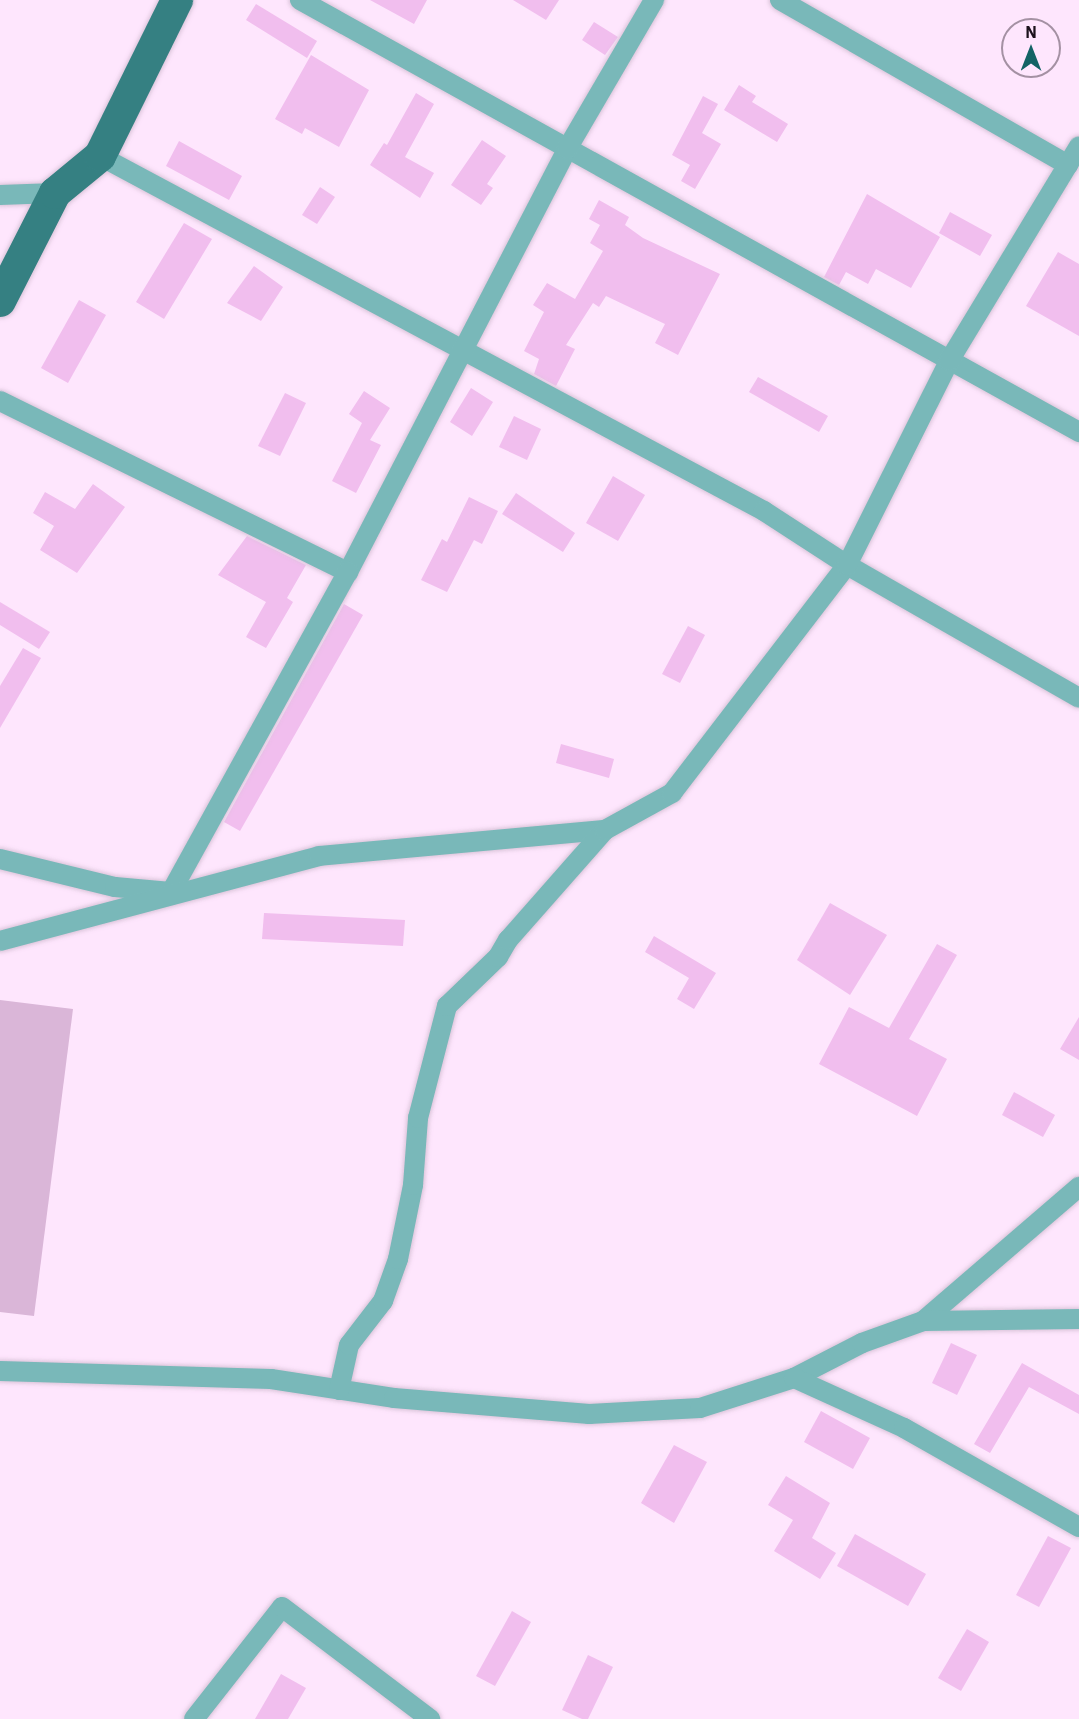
<!DOCTYPE html>
<html>
<head>
<meta charset="utf-8">
<style>
  body { margin:0 }
  #map { position:relative; width:1079px; height:1719px; overflow:hidden; background:#fee6fd; font-family:"IBM Plex Sans",sans-serif }
  div>[style] { position:absolute }
  [style*='--x'] { left:calc(var(--x)*1px); top:calc(var(--y)*1px); width:calc(var(--w)*1px); rotate:calc(var(--a)*1deg) }
  .green>* { inset:0; background:#dab6d8 }
  .building>* { inset:0; background:#f1beee }
  .roads { filter:drop-shadow(0 0 2px #dac4d9) drop-shadow(0 0 2px #dac4d9) }
  .street>* { height:20px; margin:-10px; padding:0 10px; transform-origin:10px; border-radius:10px; background:#79b8b9 }
  .primary>* { height:32px; margin:-16px; padding:0 16px; transform-origin:16px; border-radius:16px; background:#358082 }
  span { translate:-50% -50%; white-space:nowrap; text-align:center; line-height:1.15; -webkit-text-stroke:4.5px #fee6fd; paint-order:stroke }
  .north { position:absolute; left:1001px; top:18px; width:60px; height:60px; box-sizing:border-box; background:#fee6fd; border:2px solid #a491a3; border-radius:50%; rotate:0deg; font-size:16px; font-weight:700; line-height:24px; text-align:center; color:#1c121c }
  .north::after { content:''; display:block; margin:auto; width:21px; height:27px; background:#136365; clip-path:polygon(50% 0,100% 100%,50% 72%,0 100%) }
</style>
</head>
<body>
<div id="map">
  <div class="green">
    <div style="clip-path:polygon(0 1000px,73px 1009px,34px 1316px,0 1312px)"></div>
  </div>
  <div class="building">
    <div style="clip-path:polygon(370px 0,427px 0,414px 24px)"></div>
    <div style="clip-path:polygon(513px 0,559px 0,546px 20px)"></div>
    <div style="clip-path:polygon(256px 4px,317px 41px,307px 58px,246px 20px)"></div>
    <div style="clip-path:polygon(594px 22px,618px 37px,605px 55px,582px 40px)"></div>
    <div style="clip-path:polygon(311px 55px,369px 90px,339px 147px,305px 128px,302px 134px,275px 119px)"></div>
    <div style="clip-path:polygon(739px 85px,756px 96px,752px 102px,788px 124px,777px 142px,724px 110px)"></div>
    <div style="clip-path:polygon(416px 93px,434px 104px,405px 157px,434px 173px,420px 198px,370px 165px,384px 143px,387px 145px)"></div>
    <div style="clip-path:polygon(703px 96px,718px 104px,702px 133px,721px 144px,695px 189px,681px 181px,690px 165px,672px 155px)"></div>
    <div style="clip-path:polygon(482px 140px,506px 156px,487px 184px,493px 188px,481px 205px,451px 185px)"></div>
    <div style="clip-path:polygon(179px 141px,242px 176px,229px 200px,166px 166px)"></div>
    <div style="clip-path:polygon(320px 187px,335px 197px,317px 224px,302px 215px)"></div>
    <div style="clip-path:polygon(867px 194px,940px 237px,911px 288px,876px 269px,868px 284px,846px 272px,839px 285px,824px 277px)"></div>
    <div style="clip-path:polygon(599px 200px,629px 217px,625px 225px,643px 238px,720px 274px,678px 355px,655px 343px,665px 324px,606px 296px,599px 307px,593px 303px,566px 345px,575px 349px,556px 386px,534px 374px,539px 359px,524px 351px,544px 312px,533px 305px,547px 283px,575px 299px,603px 251px,590px 243px,600px 225px,589px 219px)"></div>
    <div style="clip-path:polygon(950px 212px,992px 235px,980px 256px,939px 233px)"></div>
    <div style="clip-path:polygon(184px 223px,212px 239px,164px 319px,136px 302px)"></div>
    <div style="clip-path:polygon(1058px 252px,1079px 264px,1079px 336px,1026px 306px)"></div>
    <div style="clip-path:polygon(254px 266px,283px 287px,261px 321px,227px 303px)"></div>
    <div style="clip-path:polygon(79px 300px,106px 315px,68px 383px,41px 368px)"></div>
    <div style="clip-path:polygon(758px 377px,828px 416px,819px 432px,749px 392px)"></div>
    <div style="clip-path:polygon(471px 388px,493px 402px,472px 436px,450px 422px)"></div>
    <div style="clip-path:polygon(364px 391px,390px 408px,370px 440px,381px 445px,356px 493px,332px 481px,362px 423px,349px 414px)"></div>
    <div style="clip-path:polygon(285px 393px,306px 403px,280px 456px,258px 446px)"></div>
    <div style="clip-path:polygon(514px 416px,541px 429px,527px 460px,499px 447px)"></div>
    <div style="clip-path:polygon(613px 476px,645px 495px,618px 541px,586px 523px)"></div>
    <div style="clip-path:polygon(93px 484px,125px 507px,77px 573px,40px 550px,54px 526px,33px 513px,45px 492px,75px 509px)"></div>
    <div style="clip-path:polygon(516px 493px,575px 533px,563px 552px,502px 514px)"></div>
    <div style="clip-path:polygon(469px 497px,498px 511px,482px 544px,474px 540px,447px 592px,421px 580px,442px 539px,447px 542px)"></div>
    <div style="clip-path:polygon(247px 536px,306px 565px,287px 598px,293px 602px,266px 648px,246px 637px,266px 602px,218px 575px)"></div>
    <div style="clip-path:polygon(0 602px,50px 632px,39px 649px,0 625px)"></div>
    <div style="clip-path:polygon(344px 604px,363px 615px,240px 831px,224px 822px)"></div>
    <div style="clip-path:polygon(688px 626px,705px 635px,680px 683px,662px 674px)"></div>
    <div style="clip-path:polygon(23px 648px,41px 658px,0 728px,0 686px)"></div>
    <div style="clip-path:polygon(561px 744px,614px 759px,609px 778px,556px 763px)"></div>
    <div style="clip-path:polygon(830px 903px,887px 935px,850px 995px,797px 960px)"></div>
    <div style="clip-path:polygon(264px 913px,405px 920px,403px 946px,262px 939px)"></div>
    <div style="clip-path:polygon(654px 936px,716px 973px,694px 1009px,677px 999px,689px 978px,645px 952px)"></div>
    <div style="clip-path:polygon(937px 944px,957px 955px,909px 1039px,947px 1059px,917px 1116px,819px 1064px,849px 1007px,889px 1028px)"></div>
    <div style="clip-path:polygon(1079px 1017px,1079px 1060px,1060px 1049px)"></div>
    <div style="clip-path:polygon(1014px 1092px,1055px 1115px,1043px 1137px,1002px 1115px)"></div>
    <div style="clip-path:polygon(951px 1343px,977px 1355px,957px 1395px,932px 1383px)"></div>
    <div style="clip-path:polygon(1022px 1363px,1079px 1395px,1079px 1414px,1029px 1387px,990px 1453px,974px 1444px)"></div>
    <div style="clip-path:polygon(821px 1411px,870px 1438px,853px 1469px,804px 1442px)"></div>
    <div style="clip-path:polygon(674px 1445px,707px 1462px,674px 1523px,641px 1503px)"></div>
    <div style="clip-path:polygon(786px 1476px,830px 1503px,812px 1538px,836px 1553px,820px 1579px,774px 1551px,793px 1520px,768px 1505px)"></div>
    <div style="clip-path:polygon(855px 1534px,926px 1574px,908px 1606px,837px 1566px)"></div>
    <div style="clip-path:polygon(1048px 1536px,1071px 1548px,1039px 1607px,1016px 1595px)"></div>
    <div style="clip-path:polygon(512px 1611px,531px 1622px,495px 1686px,476px 1676px)"></div>
    <div style="clip-path:polygon(967px 1629px,989px 1642px,961px 1691px,938px 1678px)"></div>
    <div style="clip-path:polygon(588px 1655px,613px 1667px,588px 1719px,582px 1719px,562px 1710px)"></div>
    <div style="clip-path:polygon(281px 1674px,306px 1688px,288px 1719px,255px 1719px)"></div>
  </div>
  <div class="roads">
    <div class="street">
      <div style="--x:300;--y:0;--w:891;--a:29.01"></div>
      <div style="--x:780;--y:0;--w:332;--a:29.8"></div>
      <div style="--x:100;--y:156;--w:753;--a:28.13"></div>
      <div style="--x:764;--y:511;--w:99;--a:33"></div>
      <div style="--x:847;--y:565;--w:267;--a:29.8"></div>
      <div style="--x:0;--y:195;--w:55;--a:-2.1"></div>
      <div style="--x:0;--y:401;--w:388;--a:26.2"></div>
      <div style="--x:348;--y:572;--w:476;--a:-62.6"></div>
      <div style="--x:567;--y:149;--w:173;--a:-59.7"></div>
      <div style="--x:0;--y:859;--w:118;--a:13.7"></div>
      <div style="--x:115;--y:887;--w:56;--a:5.1"></div>
      <div style="--x:171;--y:892;--w:366;--a:-61.1"></div>
      <div style="--x:0;--y:941;--w:330;--a:-14.9"></div>
      <div style="--x:319;--y:856;--w:287;--a:-5.2"></div>
      <div style="--x:923;--y:1321;--w:206;--a:-40.7"></div>
      <div style="--x:0;--y:1371;--w:271;--a:1.7"></div>
      <div style="--x:271;--y:1379;--w:124;--a:8.8"></div>
      <div style="--x:394;--y:1398;--w:196;--a:4.7"></div>
      <div style="--x:589;--y:1414;--w:111;--a:-3.1"></div>
      <div style="--x:700;--y:1408;--w:99;--a:-17.7"></div>
      <div style="--x:794;--y:1378;--w:76;--a:-27.2"></div>
      <div style="--x:862;--y:1343;--w:65;--a:-19.8"></div>
      <div style="--x:923;--y:1321;--w:156;--a:-0.7"></div>
      <div style="--x:794;--y:1378;--w:121;--a:24.4"></div>
      <div style="--x:904;--y:1428;--w:201;--a:29.5"></div>
      <div style="--x:339;--y:1390;--w:46;--a:-77.5"></div>
      <div style="--x:349;--y:1345;--w:56;--a:-52.3"></div>
      <div style="--x:383;--y:1301;--w:45;--a:-70.3"></div>
      <div style="--x:398;--y:1259;--w:76;--a:-78.5"></div>
      <div style="--x:413;--y:1185;--w:67;--a:-85.7"></div>
      <div style="--x:418;--y:1118;--w:116;--a:-75.5"></div>
      <div style="--x:447;--y:1006;--w:71;--a:-43.9"></div>
      <div style="--x:498;--y:957;--w:20;--a:-60"></div>
      <div style="--x:508;--y:940;--w:147;--a:-48.6"></div>
      <div style="--x:605;--y:830;--w:77;--a:-28.9"></div>
      <div style="--x:672;--y:793;--w:287;--a:-52.5"></div>
      <div style="--x:847;--y:565;--w:228;--a:-63.4"></div>
      <div style="--x:949;--y:361;--w:251;--a:-58.8"></div>
      <div style="--x:194;--y:1719;--w:142;--a:-51.8"></div>
      <div style="--x:282;--y:1607;--w:186;--a:37.1"></div>
    </div>
    <div class="primary">
      <div style="--x:0;--y:301;--w:121;--a:-63"></div>
      <div style="--x:55;--y:193;--w:58;--a:-39.4"></div>
      <div style="--x:100;--y:156;--w:174;--a:-63.7"></div>
    </div>
  </div>
  <div class="north">N</div>
</div>
</body>
</html>
